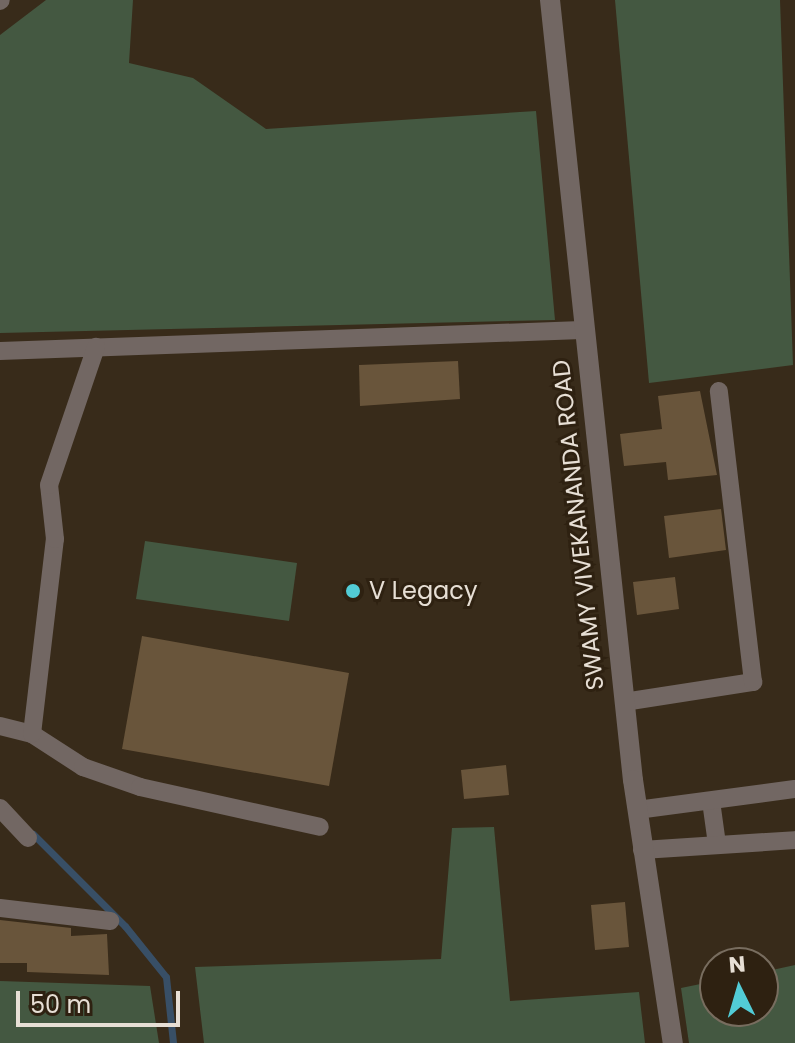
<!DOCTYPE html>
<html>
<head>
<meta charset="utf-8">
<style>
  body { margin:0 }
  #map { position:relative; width:795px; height:1043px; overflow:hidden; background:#382b1a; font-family:Poppins,sans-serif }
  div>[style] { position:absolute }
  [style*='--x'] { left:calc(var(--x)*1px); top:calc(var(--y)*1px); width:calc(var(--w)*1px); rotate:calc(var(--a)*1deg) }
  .green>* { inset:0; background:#445841 }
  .stream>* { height:7px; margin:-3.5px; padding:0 3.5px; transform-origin:3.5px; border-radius:3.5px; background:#384f66 }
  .building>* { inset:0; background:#69553b }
  .minor>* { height:18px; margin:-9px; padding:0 9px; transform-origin:9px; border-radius:9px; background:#726763 }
  .tertiary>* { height:20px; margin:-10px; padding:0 10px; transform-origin:10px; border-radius:10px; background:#726763 }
  .dots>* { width:22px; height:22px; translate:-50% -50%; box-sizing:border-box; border:4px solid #2e2111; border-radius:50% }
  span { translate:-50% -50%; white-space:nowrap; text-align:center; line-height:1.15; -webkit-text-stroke:6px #2e2111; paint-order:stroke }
  .street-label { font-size:24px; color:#e7dfd5 }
  .poi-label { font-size:24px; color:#e7dfd5 }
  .left { translate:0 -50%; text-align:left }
  .north { position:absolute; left:699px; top:947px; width:80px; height:80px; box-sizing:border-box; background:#2e2111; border:2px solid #786d5f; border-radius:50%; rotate:355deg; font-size:22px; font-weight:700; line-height:32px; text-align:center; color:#e7dfd5 }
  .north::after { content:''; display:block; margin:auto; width:28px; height:36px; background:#52ccd6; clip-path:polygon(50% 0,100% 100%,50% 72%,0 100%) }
  .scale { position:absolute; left:16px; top:991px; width:164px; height:36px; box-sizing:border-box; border:4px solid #e7dfd5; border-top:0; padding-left:10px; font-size:24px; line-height:28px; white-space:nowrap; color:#e7dfd5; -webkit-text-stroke:6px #2e2111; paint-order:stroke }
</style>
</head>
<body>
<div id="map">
  <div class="green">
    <div style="clip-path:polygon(46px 0,133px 0,129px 63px,193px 78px,266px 129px,536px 111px,555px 320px,0 333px,0 35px)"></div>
    <div style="clip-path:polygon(615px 0,780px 0,793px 365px,649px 383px)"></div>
    <div style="clip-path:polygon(145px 541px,297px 563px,289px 621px,136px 599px)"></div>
    <div style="clip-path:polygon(494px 827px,510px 1001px,639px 992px,645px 1043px,204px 1043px,195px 967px,441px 959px,452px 828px)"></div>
    <div style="clip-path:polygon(795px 965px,795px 1043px,689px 1043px,681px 988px,715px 981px,715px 1011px,763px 1011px,763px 972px)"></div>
    <div style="clip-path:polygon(0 981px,150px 986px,159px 1043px,0 1043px)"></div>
  </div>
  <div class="stream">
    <div style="--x:33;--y:834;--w:130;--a:45"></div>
    <div style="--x:125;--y:926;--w:65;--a:51.2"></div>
    <div style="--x:166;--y:977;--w:66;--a:83.9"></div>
  </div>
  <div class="building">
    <div style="clip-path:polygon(458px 361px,460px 399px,360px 406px,359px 365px)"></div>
    <div style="clip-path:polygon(700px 391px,717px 475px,668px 480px,666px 462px,624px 466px,620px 434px,662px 429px,658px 396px)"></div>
    <div style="clip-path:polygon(721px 509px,726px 550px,669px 558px,664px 516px)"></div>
    <div style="clip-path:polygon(675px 577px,679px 609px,637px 615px,633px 582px)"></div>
    <div style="clip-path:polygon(142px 636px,349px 673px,329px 786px,122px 749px)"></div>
    <div style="clip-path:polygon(506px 765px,509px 795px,464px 799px,461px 770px)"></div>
    <div style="clip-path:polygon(625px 902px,629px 947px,595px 950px,591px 905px)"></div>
    <div style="clip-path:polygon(0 920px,71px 928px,71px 936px,107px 934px,109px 975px,27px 972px,27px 963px,0 963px)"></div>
  </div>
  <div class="minor">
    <div style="--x:0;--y:1;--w:1;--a:-45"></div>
    <div style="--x:0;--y:351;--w:582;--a:-2.07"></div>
    <div style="--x:624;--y:702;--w:131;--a:-8.8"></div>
    <div style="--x:753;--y:682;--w:293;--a:-96.7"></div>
    <div style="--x:0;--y:726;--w:33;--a:14"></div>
    <div style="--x:32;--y:734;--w:61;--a:32.9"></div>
    <div style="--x:83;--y:767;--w:60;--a:19.3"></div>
    <div style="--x:140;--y:787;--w:184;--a:12.5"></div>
    <div style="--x:32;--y:734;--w:196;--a:-83.3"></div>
    <div style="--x:55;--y:539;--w:54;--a:-96.3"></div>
    <div style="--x:49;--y:485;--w:146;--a:-71.2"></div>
    <div style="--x:711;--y:801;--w:43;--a:82.1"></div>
    <div style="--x:0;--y:808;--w:41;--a:47"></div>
    <div style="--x:637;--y:810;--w:159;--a:-7.6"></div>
    <div style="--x:642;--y:850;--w:153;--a:-3.7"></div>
    <div style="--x:0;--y:908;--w:111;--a:6.7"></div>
  </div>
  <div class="tertiary">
    <div style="--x:550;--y:0;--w:784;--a:83.93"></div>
    <div style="--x:633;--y:780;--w:266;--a:81.4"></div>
  </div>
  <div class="dots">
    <div style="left:353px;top:591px;background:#52ccd6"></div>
  </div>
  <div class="street-label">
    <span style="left:578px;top:525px;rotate:-96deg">SWAMY VIVEKANANDA ROAD</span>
  </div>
  <div class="poi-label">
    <span class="left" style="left:369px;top:591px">V Legacy</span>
  </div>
  <div class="north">N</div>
  <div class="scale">50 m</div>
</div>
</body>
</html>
